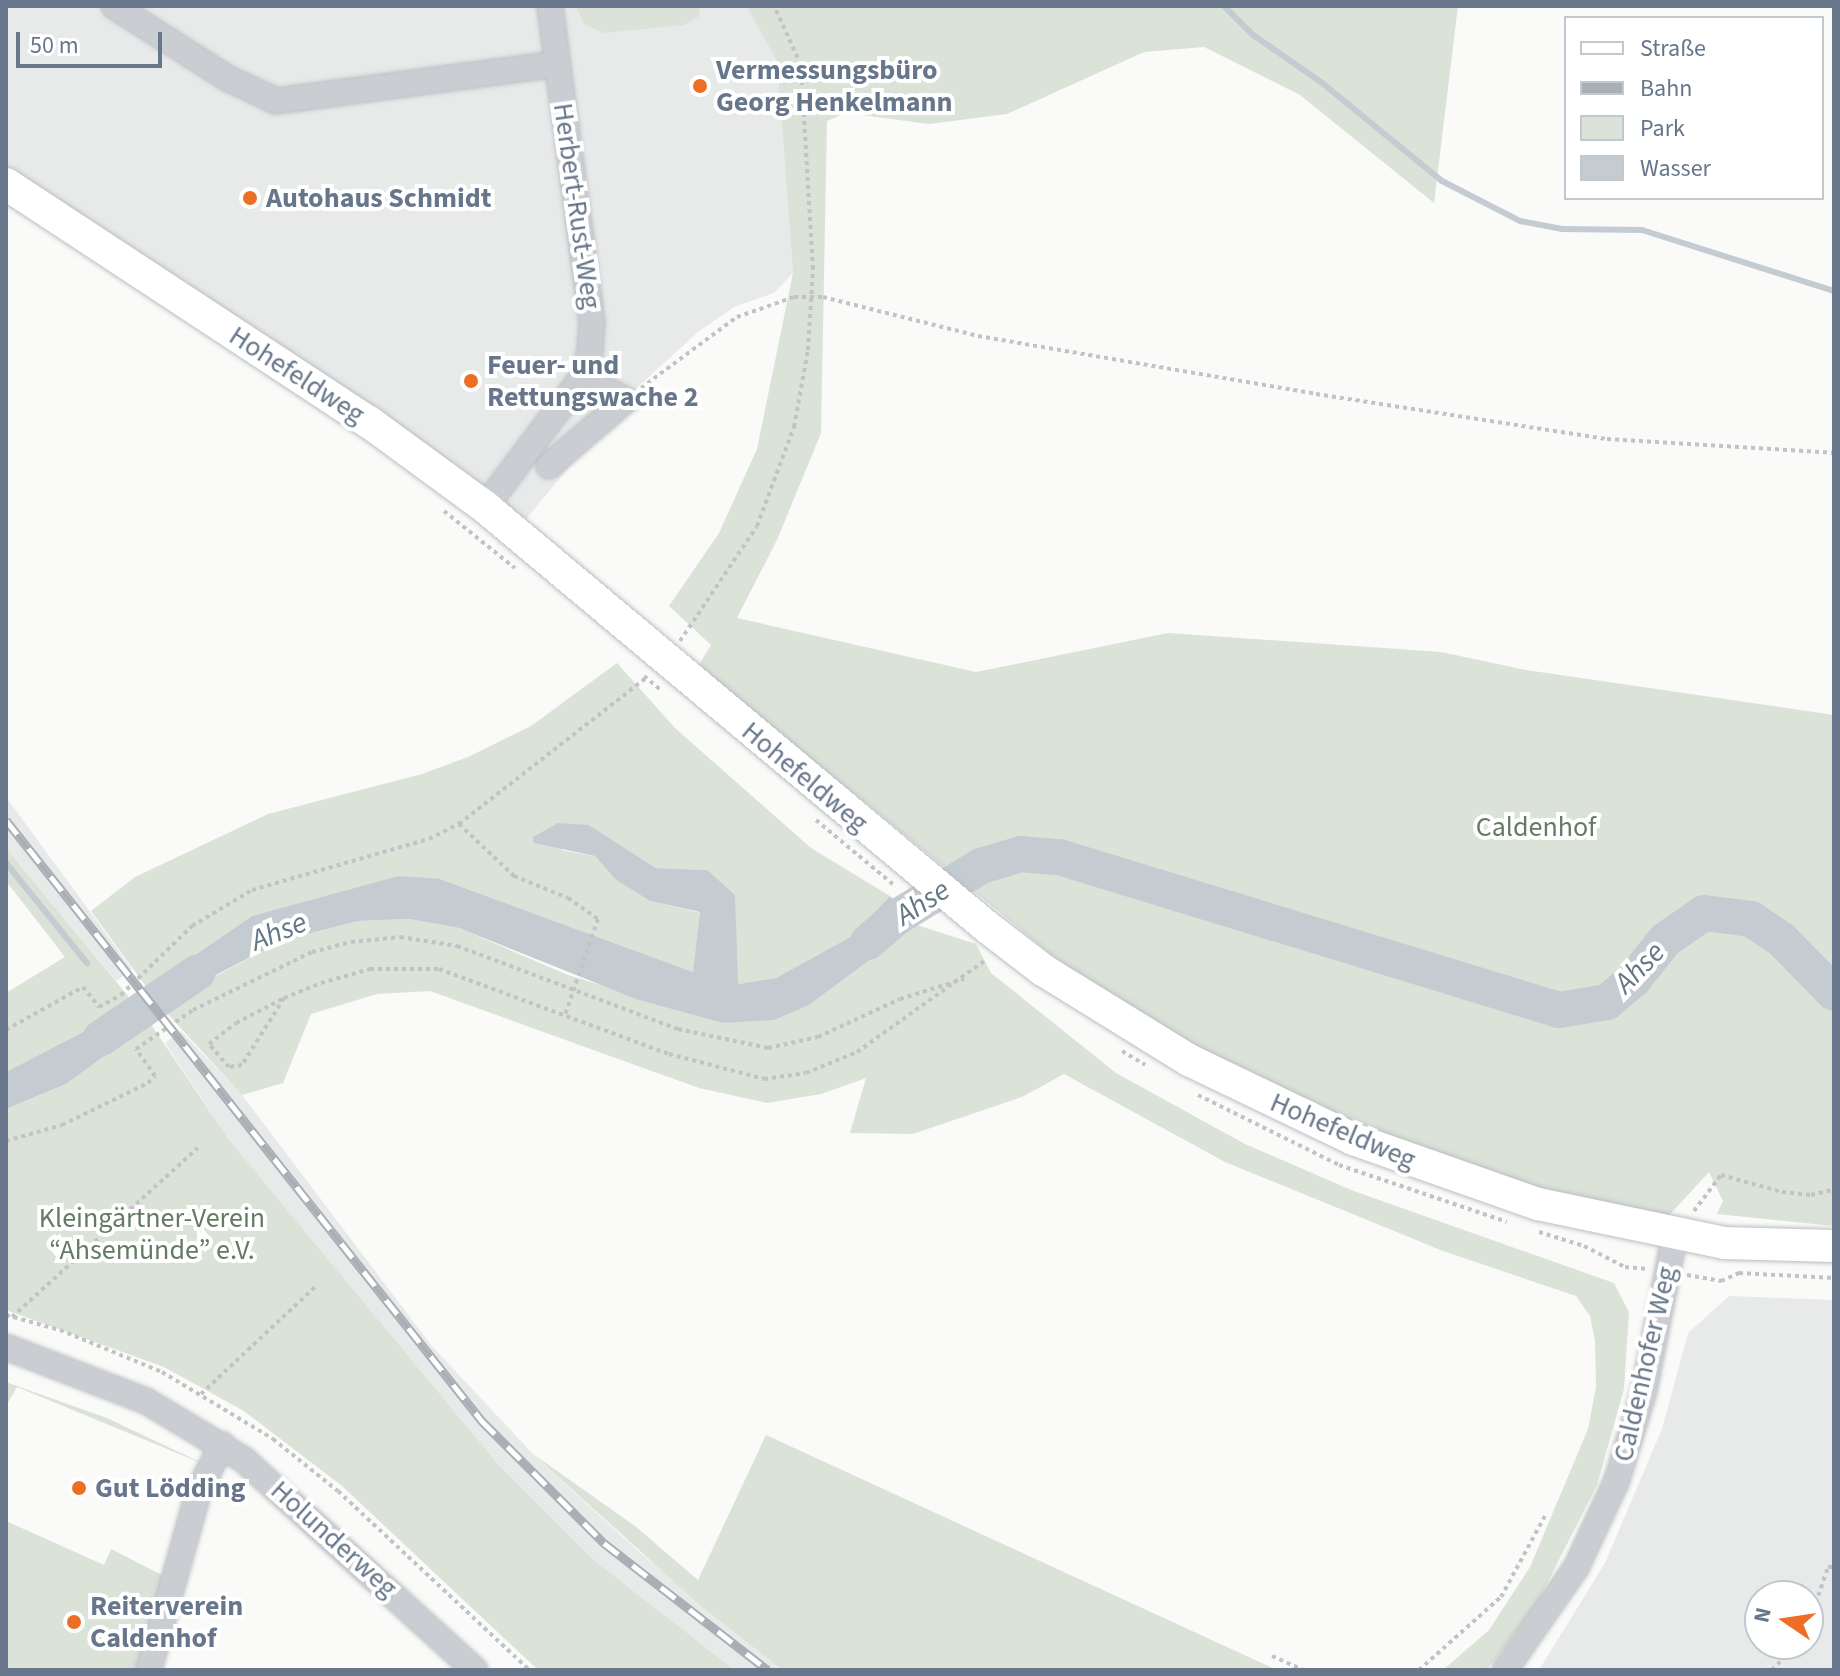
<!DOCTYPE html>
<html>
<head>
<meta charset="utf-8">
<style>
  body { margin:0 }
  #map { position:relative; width:1840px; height:1676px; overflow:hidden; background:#fafaf8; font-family:"Source Sans 3",sans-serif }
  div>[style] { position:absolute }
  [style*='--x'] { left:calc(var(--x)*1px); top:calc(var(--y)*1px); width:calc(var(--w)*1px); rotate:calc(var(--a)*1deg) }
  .built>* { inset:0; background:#e8e9e9 }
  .green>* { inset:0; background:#dbe2d8 }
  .water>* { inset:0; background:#c4ccd2 }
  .stream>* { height:6px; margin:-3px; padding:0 3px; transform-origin:3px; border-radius:3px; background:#c4ccd2 }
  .river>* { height:36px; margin:-18px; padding:0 18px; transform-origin:18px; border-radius:18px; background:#c4ccd2 }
  .path>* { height:4px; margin-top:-2px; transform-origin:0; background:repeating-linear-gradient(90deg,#c1c3c6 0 4px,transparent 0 8px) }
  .roads { filter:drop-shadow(0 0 2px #bbbec3) drop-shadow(0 0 2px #bbbec3) }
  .minor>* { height:24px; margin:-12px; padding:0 12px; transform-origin:12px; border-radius:12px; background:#cacdd1 }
  .major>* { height:32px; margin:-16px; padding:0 16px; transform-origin:16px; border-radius:16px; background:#fff }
  .rail>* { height:9px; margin-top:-4.5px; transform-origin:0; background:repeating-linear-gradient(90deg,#fff 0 18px,#aaafb6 0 36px); box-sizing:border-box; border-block:2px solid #aaafb6 }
  .dots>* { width:22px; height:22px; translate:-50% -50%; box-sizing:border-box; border:4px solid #fff; border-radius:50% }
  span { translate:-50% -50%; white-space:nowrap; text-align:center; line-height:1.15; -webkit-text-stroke:8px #fff; paint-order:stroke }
  .poi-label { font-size:28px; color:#67768a; font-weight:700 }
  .left { translate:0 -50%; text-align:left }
  .street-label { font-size:28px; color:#67768a }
  .park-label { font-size:28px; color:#647b63 }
  .water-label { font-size:30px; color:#637785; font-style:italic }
  .frame { position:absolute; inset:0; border:8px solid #67768a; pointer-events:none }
  .legend { position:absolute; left:1564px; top:16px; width:260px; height:184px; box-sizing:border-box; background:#fff; border:2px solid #c2c8d0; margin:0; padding:10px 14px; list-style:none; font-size:24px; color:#67768a }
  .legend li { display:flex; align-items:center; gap:16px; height:40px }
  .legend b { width:40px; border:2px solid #c2c8d0 }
  .north { position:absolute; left:1744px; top:1580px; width:80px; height:80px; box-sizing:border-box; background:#fff; border:2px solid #c2c8d0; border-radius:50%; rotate:283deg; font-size:22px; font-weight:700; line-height:32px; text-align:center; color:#67768a }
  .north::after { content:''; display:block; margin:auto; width:28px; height:36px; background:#ee6e24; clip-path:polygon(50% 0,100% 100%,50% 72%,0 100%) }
  .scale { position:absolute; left:16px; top:32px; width:146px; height:36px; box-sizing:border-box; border:4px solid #67768a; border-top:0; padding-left:10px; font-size:24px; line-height:28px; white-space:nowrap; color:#67768a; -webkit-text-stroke:6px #fff; paint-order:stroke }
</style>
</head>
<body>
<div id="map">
  <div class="built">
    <div style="clip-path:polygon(6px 6px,746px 6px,777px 61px,793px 273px,774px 293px,734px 307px,698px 332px,630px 394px,526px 519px,6px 176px)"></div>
    <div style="clip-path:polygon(6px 797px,132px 969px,116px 981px,6px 848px)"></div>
    <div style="clip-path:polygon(181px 1031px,242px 1095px,431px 1345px,533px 1454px,637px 1550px,783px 1670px,734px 1670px,667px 1622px,596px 1562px,498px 1464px,230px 1141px,165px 1043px)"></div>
    <div style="clip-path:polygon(evenodd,1729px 1296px,1834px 1300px,1834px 1670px,1539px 1670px,1605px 1563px,1662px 1429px,1688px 1333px,1729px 1296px,1760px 1596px,1808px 1596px,1808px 1644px,1760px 1644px,1760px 1596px)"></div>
  </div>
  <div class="green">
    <div style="clip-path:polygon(576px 6px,700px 6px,699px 16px,684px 25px,604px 33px,584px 24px)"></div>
    <div style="clip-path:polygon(746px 6px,1458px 6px,1434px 203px,1300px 95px,1204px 47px,1144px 52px,1007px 114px,929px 124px,846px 113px,827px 121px,821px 433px,777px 540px,737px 618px,976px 672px,1168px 633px,1441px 652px,1526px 670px,1834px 715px,1834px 1226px,1717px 1214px,1723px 1201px,1709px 1172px,1662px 1223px,1402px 1150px,1223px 1070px,1087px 984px,698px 666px,711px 645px,669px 606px,719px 533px,757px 449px,793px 273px,777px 61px)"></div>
    <div style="clip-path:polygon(617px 663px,675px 728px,811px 848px,890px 896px,852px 936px,776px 978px,738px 984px,734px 951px,707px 870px,656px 868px,589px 825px,561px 850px,595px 856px,616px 880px,650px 901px,701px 913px,693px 972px,440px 879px,252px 916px,147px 988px,91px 911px,135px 877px,268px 814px,422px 774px,468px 757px,531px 726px)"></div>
    <div style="clip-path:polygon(6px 848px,132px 1001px,116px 1015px,6px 1072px,6px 993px,65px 957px,6px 881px)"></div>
    <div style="clip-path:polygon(409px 919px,459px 928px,568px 975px,723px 1023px,809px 1005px,917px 925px,976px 944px,991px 973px,1116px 1073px,1245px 1144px,1351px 1190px,1614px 1283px,1629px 1312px,1624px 1389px,1597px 1485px,1536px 1605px,1487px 1670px,1443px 1670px,1489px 1630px,1530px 1567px,1588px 1429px,1596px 1387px,1595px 1340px,1590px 1316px,1576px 1296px,1443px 1251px,1225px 1162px,1064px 1074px,1022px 1097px,913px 1134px,850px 1133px,866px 1078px,821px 1094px,767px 1103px,699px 1088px,430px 991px,377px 994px,311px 1014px,283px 1083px,242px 1095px,166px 1012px,208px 980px,284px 940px,358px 921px)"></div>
    <div style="clip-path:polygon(150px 1023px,230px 1141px,498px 1464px,596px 1562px,734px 1670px,538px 1670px,342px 1486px,244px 1411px,164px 1367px,6px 1310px,6px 1109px,66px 1084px)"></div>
    <div style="clip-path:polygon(6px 1382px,107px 1418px,202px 1463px,145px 1670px,6px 1670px,6px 1521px,104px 1565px,111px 1549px,162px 1575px,201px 1463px,17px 1387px,6px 1406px)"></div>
    <div style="clip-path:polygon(766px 1435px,1277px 1670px,783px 1670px,702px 1607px,533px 1454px,635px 1526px,698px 1580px)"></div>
  </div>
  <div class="water">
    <div style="clip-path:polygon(558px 823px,589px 825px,656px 868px,707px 870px,735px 895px,738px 984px,776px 978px,852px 936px,890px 896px,917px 925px,809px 1005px,774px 1020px,723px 1023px,636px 999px,459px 928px,409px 919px,358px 921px,284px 940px,208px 979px,166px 1012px,147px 988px,252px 916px,399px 876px,440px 879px,693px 972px,700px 912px,650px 901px,616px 880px,595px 856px,534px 843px,533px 837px)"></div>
    <div style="clip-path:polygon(132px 1001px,150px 1023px,66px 1084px,6px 1109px,6px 1072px,116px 1015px)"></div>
  </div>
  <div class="stream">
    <div style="--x:1224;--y:6;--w:41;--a:45"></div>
    <div style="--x:1253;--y:35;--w:83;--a:34.7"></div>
    <div style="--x:1321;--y:82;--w:156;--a:39.3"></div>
    <div style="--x:1442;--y:181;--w:88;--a:27.1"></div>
    <div style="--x:1520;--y:221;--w:43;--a:10.8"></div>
    <div style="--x:1562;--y:229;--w:80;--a:0.7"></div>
    <div style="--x:1642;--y:230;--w:201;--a:17.6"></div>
    <div style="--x:6;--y:863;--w:129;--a:51"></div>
  </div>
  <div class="river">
    <div style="--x:868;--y:942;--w:38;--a:-41"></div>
    <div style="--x:897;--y:917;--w:98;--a:-31.3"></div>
    <div style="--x:981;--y:866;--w:42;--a:-16.7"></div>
    <div style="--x:1021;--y:854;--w:38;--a:5"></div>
    <div style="--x:1059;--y:857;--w:523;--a:17.01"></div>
    <div style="--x:1559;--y:1010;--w:49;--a:-9.5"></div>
    <div style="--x:1607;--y:1002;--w:35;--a:-40"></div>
    <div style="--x:1634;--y:979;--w:50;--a:-51.5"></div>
    <div style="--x:1665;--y:940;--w:47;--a:-34.7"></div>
    <div style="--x:1704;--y:913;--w:47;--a:7.3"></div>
    <div style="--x:1751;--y:919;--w:37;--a:34"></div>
    <div style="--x:1782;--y:940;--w:74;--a:45.5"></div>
    <div style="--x:101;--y:1038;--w:117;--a:-34.2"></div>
  </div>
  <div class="path">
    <div style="--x:641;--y:388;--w:119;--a:-36.5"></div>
    <div style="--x:737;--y:317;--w:60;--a:-19.3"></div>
    <div style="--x:794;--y:297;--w:29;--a:0"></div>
    <div style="--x:823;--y:297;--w:160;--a:14.1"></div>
    <div style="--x:978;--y:336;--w:343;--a:9.7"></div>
    <div style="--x:1316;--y:394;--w:294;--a:8.8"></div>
    <div style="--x:1607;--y:439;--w:227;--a:3.5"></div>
    <div style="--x:444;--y:511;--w:91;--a:38.8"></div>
    <div style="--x:680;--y:641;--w:138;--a:-56.2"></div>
    <div style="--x:757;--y:526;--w:106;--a:-69.5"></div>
    <div style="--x:794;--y:427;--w:78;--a:-79.7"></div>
    <div style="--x:808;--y:350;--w:81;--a:-86.5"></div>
    <div style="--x:813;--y:269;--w:204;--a:-93.4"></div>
    <div style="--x:801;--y:65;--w:65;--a:-114.6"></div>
    <div style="--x:644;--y:676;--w:23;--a:40"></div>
    <div style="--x:816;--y:820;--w:103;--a:39.9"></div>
    <div style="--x:459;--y:824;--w:76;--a:43.4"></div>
    <div style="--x:514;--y:876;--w:58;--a:22.2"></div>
    <div style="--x:568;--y:898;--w:37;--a:35"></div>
    <div style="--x:598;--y:919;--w:102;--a:109"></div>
    <div style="--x:284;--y:998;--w:79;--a:122.1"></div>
    <div style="--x:242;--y:1065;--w:13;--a:171"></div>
    <div style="--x:229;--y:1067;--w:30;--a:-131"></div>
    <div style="--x:209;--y:1044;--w:34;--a:-38"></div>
    <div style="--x:236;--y:1023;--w:54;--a:-27.5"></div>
    <div style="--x:284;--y:998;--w:40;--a:-22"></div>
    <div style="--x:321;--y:983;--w:51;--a:-15.9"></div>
    <div style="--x:370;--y:969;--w:69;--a:0"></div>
    <div style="--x:439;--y:969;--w:245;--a:20.3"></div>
    <div style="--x:669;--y:1054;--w:98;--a:14.7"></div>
    <div style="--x:764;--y:1079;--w:42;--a:-8.1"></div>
    <div style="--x:806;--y:1073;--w:55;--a:-22.4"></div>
    <div style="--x:857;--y:1052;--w:160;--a:-35.6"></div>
    <div style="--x:6;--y:1030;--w:88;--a:-29.2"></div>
    <div style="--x:83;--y:987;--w:26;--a:51"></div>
    <div style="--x:99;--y:1007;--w:25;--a:-29"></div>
    <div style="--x:121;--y:995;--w:99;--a:-44.2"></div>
    <div style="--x:192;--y:926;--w:70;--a:-31"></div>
    <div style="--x:252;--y:890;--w:184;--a:-16.1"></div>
    <div style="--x:429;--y:839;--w:34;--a:-27"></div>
    <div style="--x:459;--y:824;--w:237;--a:-38"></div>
    <div style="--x:1122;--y:1051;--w:27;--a:31"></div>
    <div style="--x:1198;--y:1095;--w:157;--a:26.4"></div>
    <div style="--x:1339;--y:1165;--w:177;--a:18.7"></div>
    <div style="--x:6;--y:1141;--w:58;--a:-15.9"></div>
    <div style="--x:62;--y:1125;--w:96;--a:-26"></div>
    <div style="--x:148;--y:1083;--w:10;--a:-45"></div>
    <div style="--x:155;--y:1076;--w:33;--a:-125"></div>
    <div style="--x:136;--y:1049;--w:69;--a:-34.4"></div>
    <div style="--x:193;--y:1010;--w:132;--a:-26"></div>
    <div style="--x:312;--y:952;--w:40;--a:-14.4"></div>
    <div style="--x:351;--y:942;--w:49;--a:-5.8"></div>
    <div style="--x:400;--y:937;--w:58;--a:9"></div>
    <div style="--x:457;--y:946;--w:236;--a:20.6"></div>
    <div style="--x:678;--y:1029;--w:92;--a:11.9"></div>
    <div style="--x:768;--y:1048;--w:51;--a:-12.4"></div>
    <div style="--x:818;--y:1037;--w:90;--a:-24.9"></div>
    <div style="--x:900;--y:999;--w:67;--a:-17.4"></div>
    <div style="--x:1694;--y:1211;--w:45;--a:-53.1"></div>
    <div style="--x:1721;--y:1175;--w:63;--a:15.6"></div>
    <div style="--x:1782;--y:1192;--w:29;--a:6"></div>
    <div style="--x:1811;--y:1195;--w:22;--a:-13"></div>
    <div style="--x:1539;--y:1232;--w:47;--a:17.3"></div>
    <div style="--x:1584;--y:1246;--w:46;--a:27.1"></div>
    <div style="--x:1625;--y:1267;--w:21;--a:5"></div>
    <div style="--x:1687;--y:1275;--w:35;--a:10"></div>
    <div style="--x:1721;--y:1281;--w:20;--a:-24"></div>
    <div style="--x:1739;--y:1273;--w:95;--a:3"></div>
    <div style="--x:6;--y:1315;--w:56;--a:15.5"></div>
    <div style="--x:60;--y:1330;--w:110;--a:22.4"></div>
    <div style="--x:162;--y:1372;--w:130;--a:31.1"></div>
    <div style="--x:273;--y:1439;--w:83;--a:38.7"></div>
    <div style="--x:338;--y:1491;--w:262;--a:43.1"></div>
    <div style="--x:12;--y:1317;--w:251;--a:-42.3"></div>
    <div style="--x:201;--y:1394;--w:158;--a:-43.2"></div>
    <div style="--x:1808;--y:1626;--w:62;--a:-71.3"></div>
    <div style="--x:1828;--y:1567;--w:6;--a:0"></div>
    <div style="--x:1272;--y:1656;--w:35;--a:24"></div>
    <div style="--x:1419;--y:1670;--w:110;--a:-41.7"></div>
    <div style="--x:1501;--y:1597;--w:94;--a:-61.5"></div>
    <div style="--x:1772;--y:1670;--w:37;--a:-45"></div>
  </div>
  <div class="roads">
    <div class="minor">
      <div style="--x:114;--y:6;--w:134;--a:32.5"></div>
      <div style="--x:227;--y:78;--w:54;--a:25.1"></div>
      <div style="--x:276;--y:101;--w:283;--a:-7.5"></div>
      <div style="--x:549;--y:466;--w:101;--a:-40.6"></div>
      <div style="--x:626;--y:400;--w:49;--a:-153.4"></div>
      <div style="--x:485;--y:507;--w:161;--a:-53.1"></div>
      <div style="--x:582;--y:378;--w:28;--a:-73"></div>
      <div style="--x:590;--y:351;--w:29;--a:-86"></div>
      <div style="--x:592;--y:322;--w:319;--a:-97.6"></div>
      <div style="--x:6;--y:1347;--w:150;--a:21.1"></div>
      <div style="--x:146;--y:1401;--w:114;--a:31"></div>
      <div style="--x:244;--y:1460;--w:312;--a:42.3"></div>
      <div style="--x:149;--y:1670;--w:187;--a:-74.5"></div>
      <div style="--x:199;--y:1490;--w:51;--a:-62.9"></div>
      <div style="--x:1505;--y:1670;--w:124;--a:-55.2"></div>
      <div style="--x:1576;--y:1568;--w:97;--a:-65"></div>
      <div style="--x:1617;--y:1480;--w:93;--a:-73.1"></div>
      <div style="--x:1644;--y:1391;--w:159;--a:-78.8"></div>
    </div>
    <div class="major">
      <div style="--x:6;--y:184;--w:434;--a:33.3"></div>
      <div style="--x:369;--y:422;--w:144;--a:36.2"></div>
      <div style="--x:485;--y:507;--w:655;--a:39.92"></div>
      <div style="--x:987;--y:927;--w:71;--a:37.5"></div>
      <div style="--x:1043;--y:970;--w:172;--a:31.7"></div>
      <div style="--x:1189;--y:1060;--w:182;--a:25.7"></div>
      <div style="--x:1353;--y:1139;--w:196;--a:19.4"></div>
      <div style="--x:1538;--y:1204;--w:190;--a:11.8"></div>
      <div style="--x:1724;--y:1243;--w:110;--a:1.6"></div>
    </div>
  </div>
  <div class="rail">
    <div style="--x:6;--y:820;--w:767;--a:51.62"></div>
    <div style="--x:482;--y:1421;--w:173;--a:45"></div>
    <div style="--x:604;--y:1543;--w:207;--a:37.8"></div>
  </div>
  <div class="dots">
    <div style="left:700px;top:86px;background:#ee6e24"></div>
    <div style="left:250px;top:198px;background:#ee6e24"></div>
    <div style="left:471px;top:381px;background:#ee6e24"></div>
    <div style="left:79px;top:1488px;background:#ee6e24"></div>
    <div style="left:74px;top:1622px;background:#ee6e24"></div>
  </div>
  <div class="poi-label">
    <span class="left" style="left:716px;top:86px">Vermessungsbüro<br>Georg Henkelmann</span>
    <span class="left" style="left:266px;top:198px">Autohaus Schmidt</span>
    <span class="left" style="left:487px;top:381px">Feuer- und<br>Rettungswache 2</span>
    <span class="left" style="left:95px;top:1488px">Gut Lödding</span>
    <span class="left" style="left:90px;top:1622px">Reiterverein<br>Caldenhof</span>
  </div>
  <div class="street-label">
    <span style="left:577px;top:206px;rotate:82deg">Herbert-Rust-Weg</span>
    <span style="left:297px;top:375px;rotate:33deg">Hohefeldweg</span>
    <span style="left:805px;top:777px;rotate:40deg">Hohefeldweg</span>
    <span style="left:1343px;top:1131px;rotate:23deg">Hohefeldweg</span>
    <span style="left:1645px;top:1364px;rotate:-77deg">Caldenhofer Weg</span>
    <span style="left:334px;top:1539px;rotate:42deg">Holunderweg</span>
  </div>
  <div class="park-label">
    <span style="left:1536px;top:827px">Caldenhof</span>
    <span style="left:152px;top:1234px">Kleingärtner-Verein<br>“Ahsemünde” e.V.</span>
  </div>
  <div class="water-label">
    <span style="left:923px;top:903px;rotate:-33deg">Ahse</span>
    <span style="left:279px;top:932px;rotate:-22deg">Ahse</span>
    <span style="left:1640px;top:968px;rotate:-46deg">Ahse</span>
  </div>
  <div class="frame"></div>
  <ul class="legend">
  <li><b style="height:10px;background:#fff"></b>Straße</li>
  <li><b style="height:10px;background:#aaafb6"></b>Bahn</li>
  <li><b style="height:22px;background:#dbe2d8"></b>Park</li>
  <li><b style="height:22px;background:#c4ccd2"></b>Wasser</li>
  </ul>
  <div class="north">N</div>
  <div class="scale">50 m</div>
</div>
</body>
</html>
